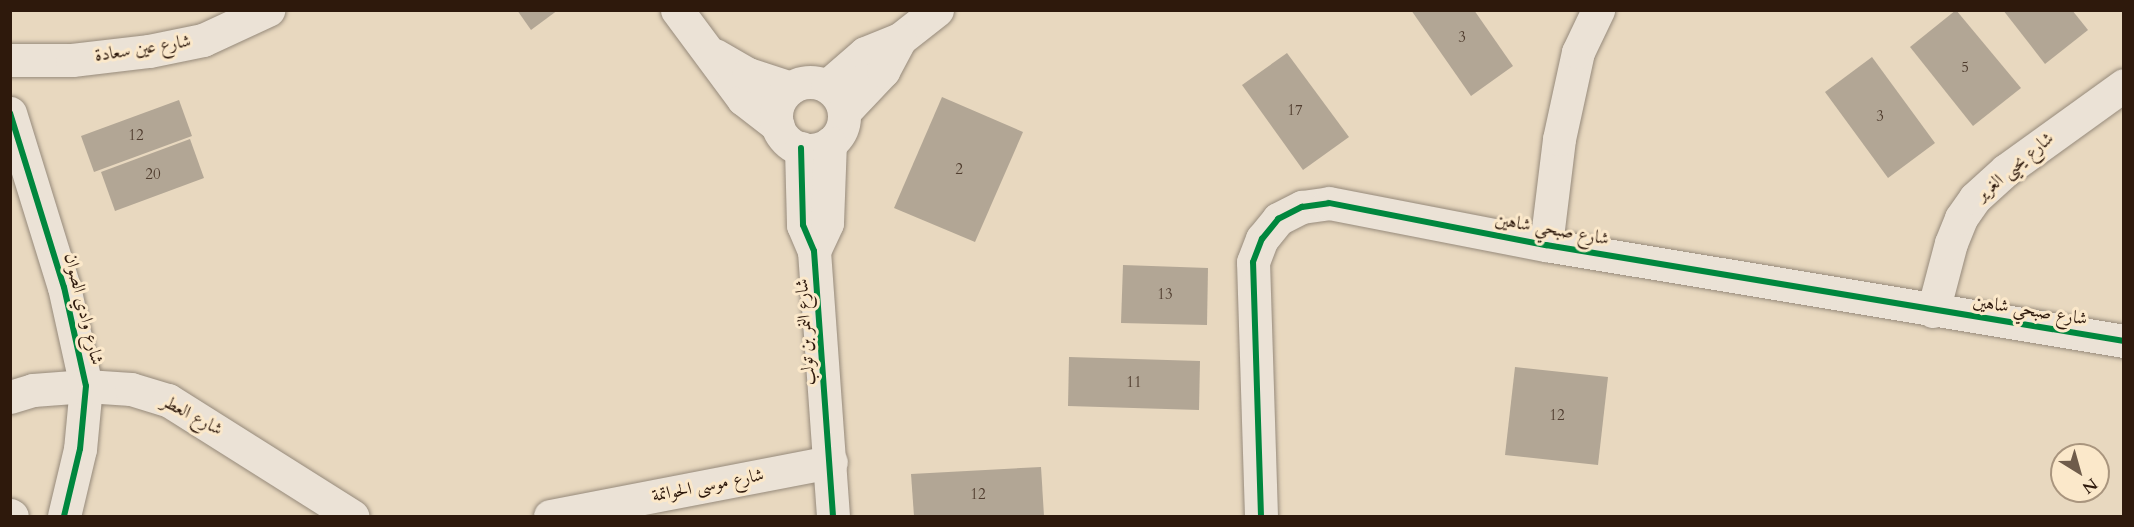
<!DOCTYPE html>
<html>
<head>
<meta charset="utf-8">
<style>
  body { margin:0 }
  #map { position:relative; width:2134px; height:527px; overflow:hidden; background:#e8d8bf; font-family:Cardo,Amiri,serif }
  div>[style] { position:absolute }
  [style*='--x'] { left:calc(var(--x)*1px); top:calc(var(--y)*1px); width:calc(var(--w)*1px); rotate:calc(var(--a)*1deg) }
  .building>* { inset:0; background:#b2a695 }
  .roads { filter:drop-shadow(0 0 2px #968a7b) drop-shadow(0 0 2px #968a7b) }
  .minor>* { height:33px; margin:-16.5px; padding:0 16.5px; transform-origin:16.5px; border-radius:16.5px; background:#ebe2d6 }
  .minor>.ring { margin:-16.5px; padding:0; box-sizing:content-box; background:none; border:33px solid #ebe2d6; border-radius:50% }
  .cycleway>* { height:6px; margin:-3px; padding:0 3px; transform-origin:3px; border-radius:3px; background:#00873e }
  span { translate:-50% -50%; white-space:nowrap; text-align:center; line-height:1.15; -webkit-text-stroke:6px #fbe8ca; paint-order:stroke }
  .number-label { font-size:15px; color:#4f3c2e }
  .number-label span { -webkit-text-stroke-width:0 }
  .street-label { font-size:18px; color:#2e190c }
  .frame { position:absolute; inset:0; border:12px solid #2e190c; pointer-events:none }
  .north { position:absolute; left:2050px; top:443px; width:60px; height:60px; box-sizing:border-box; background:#fbe8ca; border:2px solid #a9957e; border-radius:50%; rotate:143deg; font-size:16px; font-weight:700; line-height:24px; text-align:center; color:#2e190c }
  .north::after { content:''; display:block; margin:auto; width:21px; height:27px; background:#6f5c4b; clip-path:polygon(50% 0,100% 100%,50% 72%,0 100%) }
</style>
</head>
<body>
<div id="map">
  <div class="building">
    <div style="clip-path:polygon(517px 10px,558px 10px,531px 30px)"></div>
    <div style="clip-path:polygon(1411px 10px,1474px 10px,1513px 66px,1471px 96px)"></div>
    <div style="clip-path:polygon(1956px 10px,2021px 88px,1973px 126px,1910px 47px)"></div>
    <div style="clip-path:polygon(2003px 10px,2072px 10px,2088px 30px,2045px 64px)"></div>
    <div style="clip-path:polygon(1287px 53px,1349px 137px,1303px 170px,1242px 85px)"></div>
    <div style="clip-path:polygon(1872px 57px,1935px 143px,1888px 178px,1825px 92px)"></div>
    <div style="clip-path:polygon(942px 97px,1023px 132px,975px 242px,894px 208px)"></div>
    <div style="clip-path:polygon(179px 100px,192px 136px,94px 172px,81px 136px)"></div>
    <div style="clip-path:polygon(190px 139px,204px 178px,115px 211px,101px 172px)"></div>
    <div style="clip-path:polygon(1123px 265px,1208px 268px,1207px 325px,1121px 323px)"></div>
    <div style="clip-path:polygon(1069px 357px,1200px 361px,1199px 410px,1068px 406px)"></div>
    <div style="clip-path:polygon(1515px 367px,1608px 377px,1598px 465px,1505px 455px)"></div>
    <div style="clip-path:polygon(1041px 467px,1044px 516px,914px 516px,911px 474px)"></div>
  </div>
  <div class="roads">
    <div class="minor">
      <div style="--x:677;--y:10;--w:111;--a:53.4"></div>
      <div style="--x:743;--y:99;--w:44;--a:37.6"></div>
      <div style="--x:715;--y:55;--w:38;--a:30"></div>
      <div style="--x:748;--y:74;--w:45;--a:18"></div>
      <div style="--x:10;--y:60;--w:62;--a:0"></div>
      <div style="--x:72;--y:60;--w:78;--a:-6.7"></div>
      <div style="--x:149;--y:51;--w:55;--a:-11.5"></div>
      <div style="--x:203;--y:40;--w:72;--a:-24.8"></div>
      <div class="ring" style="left:776px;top:82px;width:35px;height:35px"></div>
      <div style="--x:827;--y:86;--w:50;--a:-41"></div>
      <div style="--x:865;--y:53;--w:38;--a:-22"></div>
      <div style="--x:900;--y:39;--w:47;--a:-38.1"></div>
      <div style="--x:844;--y:112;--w:57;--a:-46.4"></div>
      <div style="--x:883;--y:71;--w:36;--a:-62"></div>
      <div style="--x:10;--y:113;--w:182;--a:72.8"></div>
      <div style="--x:64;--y:287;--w:101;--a:77.5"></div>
      <div style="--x:86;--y:386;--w:63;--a:95.4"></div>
      <div style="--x:80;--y:449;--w:69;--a:103.4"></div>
      <div style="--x:801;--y:148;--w:77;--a:88.5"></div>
      <div style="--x:803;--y:225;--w:28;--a:67"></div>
      <div style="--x:814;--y:251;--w:266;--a:85.9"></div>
      <div style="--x:1546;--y:245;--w:107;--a:-83"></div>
      <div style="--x:1559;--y:139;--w:89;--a:-77.7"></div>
      <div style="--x:1578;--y:52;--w:47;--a:-64.5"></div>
      <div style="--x:814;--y:251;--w:31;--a:-65"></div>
      <div style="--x:827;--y:223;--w:80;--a:-87.9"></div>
      <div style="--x:1933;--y:311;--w:70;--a:-75.2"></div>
      <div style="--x:1951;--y:243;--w:27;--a:-68"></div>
      <div style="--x:1961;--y:218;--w:24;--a:-55"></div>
      <div style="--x:1975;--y:198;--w:42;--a:-42.1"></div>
      <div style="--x:2006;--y:170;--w:145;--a:-35.8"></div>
      <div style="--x:10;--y:397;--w:24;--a:-17"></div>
      <div style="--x:33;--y:390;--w:53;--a:-4.3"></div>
      <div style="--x:86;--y:386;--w:45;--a:3.8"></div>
      <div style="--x:131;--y:389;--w:39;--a:17"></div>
      <div style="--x:168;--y:400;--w:218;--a:32.2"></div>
      <div style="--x:10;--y:515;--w:2;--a:27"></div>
      <div style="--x:550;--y:516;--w:286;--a:-10.9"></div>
      <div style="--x:1261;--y:516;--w:254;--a:-91.8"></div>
      <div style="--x:1253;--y:262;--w:25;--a:-69"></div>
      <div style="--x:1262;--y:239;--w:26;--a:-51"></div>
      <div style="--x:1278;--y:219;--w:27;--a:-27"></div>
      <div style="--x:1302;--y:207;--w:27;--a:-8"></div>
      <div style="--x:1329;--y:203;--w:221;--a:11"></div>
      <div style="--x:1546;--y:245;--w:586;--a:9.43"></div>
    </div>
  </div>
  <div class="cycleway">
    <div style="--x:10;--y:113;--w:182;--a:72.8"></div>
    <div style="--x:64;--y:287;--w:101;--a:77.5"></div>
    <div style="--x:86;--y:386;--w:63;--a:95.4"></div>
    <div style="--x:80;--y:449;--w:69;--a:103.4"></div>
    <div style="--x:801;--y:148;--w:77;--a:88.5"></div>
    <div style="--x:803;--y:225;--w:28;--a:67"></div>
    <div style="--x:814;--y:251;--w:266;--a:85.9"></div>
    <div style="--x:1261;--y:516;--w:254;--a:-91.8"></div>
    <div style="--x:1253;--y:262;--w:25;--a:-69"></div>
    <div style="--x:1262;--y:239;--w:26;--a:-51"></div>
    <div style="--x:1278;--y:219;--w:27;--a:-27"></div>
    <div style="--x:1302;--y:207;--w:27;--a:-8"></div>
    <div style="--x:1329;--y:203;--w:221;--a:11"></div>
    <div style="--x:1546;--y:245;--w:586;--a:9.43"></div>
  </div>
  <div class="number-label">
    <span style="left:1462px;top:38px">3</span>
    <span style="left:1965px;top:68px">5</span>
    <span style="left:1295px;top:111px">17</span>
    <span style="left:1880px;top:117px">3</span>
    <span style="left:136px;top:136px">12</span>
    <span style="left:959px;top:170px">2</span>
    <span style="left:153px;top:175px">20</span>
    <span style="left:1165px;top:295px">13</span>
    <span style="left:1134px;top:383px">11</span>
    <span style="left:1557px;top:416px">12</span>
    <span style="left:978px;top:495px">12</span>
  </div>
  <div class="street-label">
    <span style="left:143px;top:49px;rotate:-9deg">شارع عين سعادة</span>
    <span style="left:2015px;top:167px;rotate:-40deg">شارع يحيى الغرير</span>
    <span style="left:1552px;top:230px;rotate:10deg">شارع صبحي شاهين</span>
    <span style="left:83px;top:309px;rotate:76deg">شارع وادي الصوان</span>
    <span style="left:2030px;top:311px;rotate:9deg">شارع صبحي شاهين</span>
    <span style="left:806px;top:332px;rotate:-94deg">شارع النمر بن تولب</span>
    <span style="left:192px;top:416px;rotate:28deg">شارع العطر</span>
    <span style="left:708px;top:486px;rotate:-11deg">شارع موسى الحواتمة</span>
  </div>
  <div class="frame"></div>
  <div class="north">N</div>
</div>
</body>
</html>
